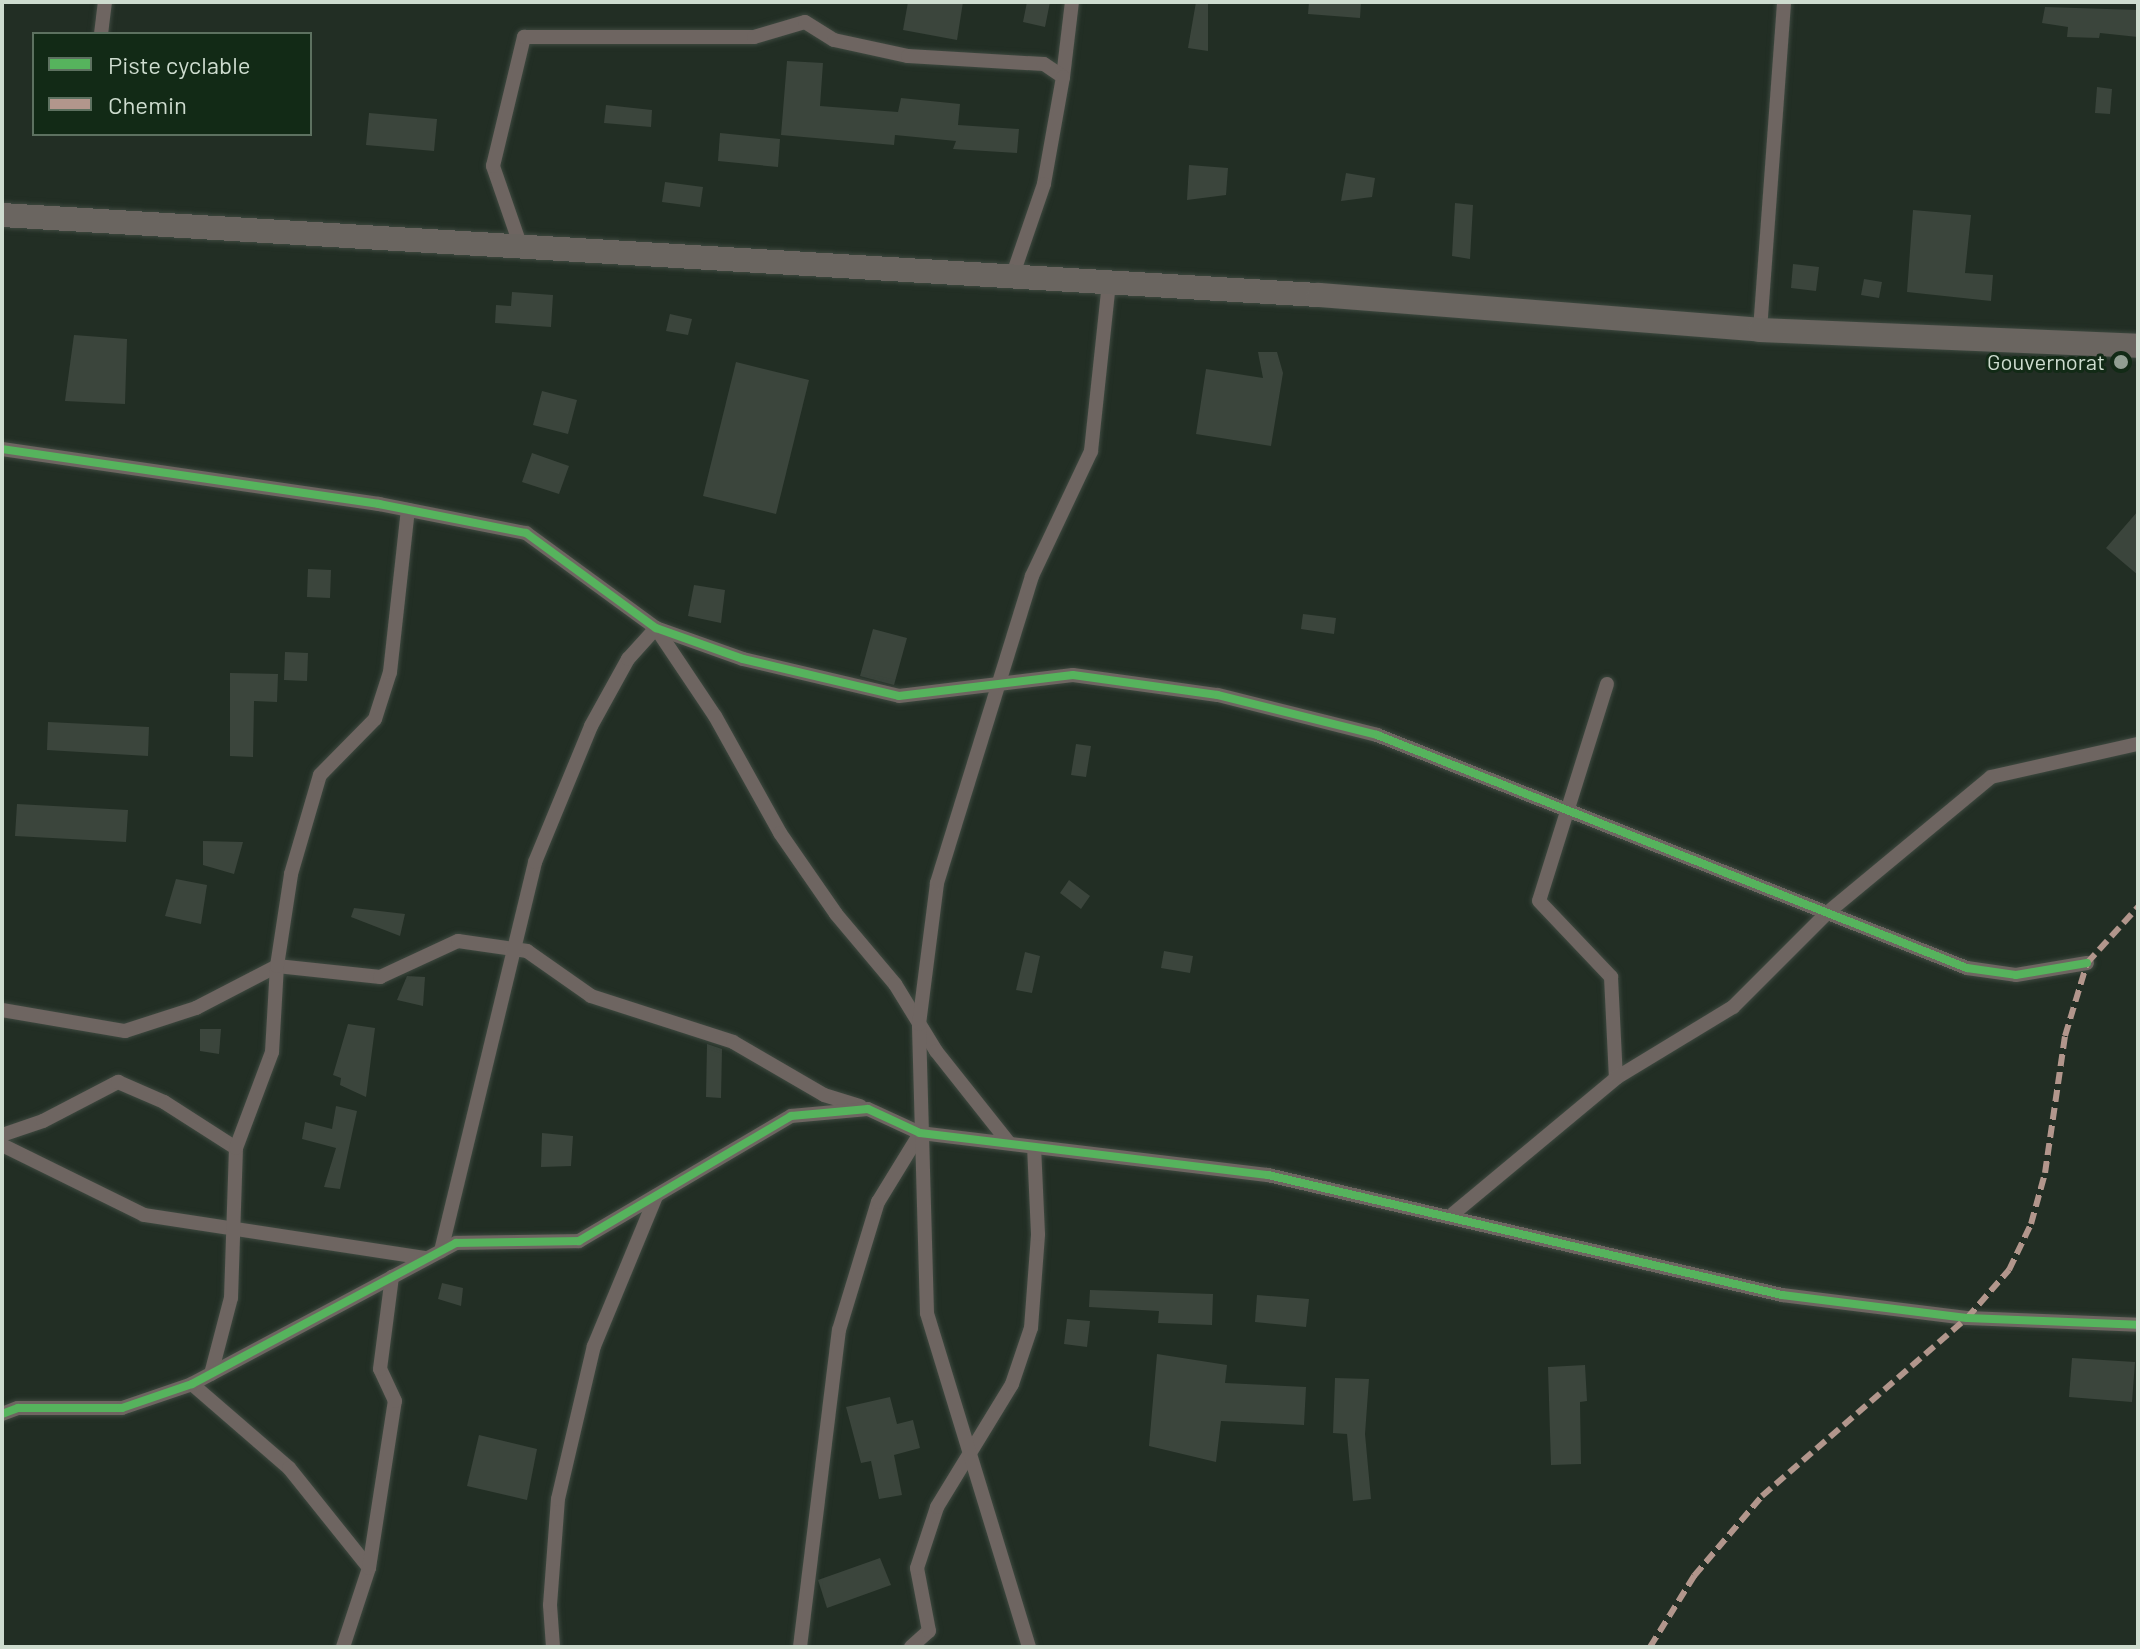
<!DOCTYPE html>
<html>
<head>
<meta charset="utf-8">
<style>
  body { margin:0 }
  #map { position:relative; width:2140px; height:1649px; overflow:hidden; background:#222e24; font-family:Barlow,sans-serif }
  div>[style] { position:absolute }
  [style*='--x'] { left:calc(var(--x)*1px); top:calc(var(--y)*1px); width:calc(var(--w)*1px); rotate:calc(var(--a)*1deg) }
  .building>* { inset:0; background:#3b453c }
  .roads { filter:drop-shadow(0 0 2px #3e4940) drop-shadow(0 0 2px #3e4940) }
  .minor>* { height:14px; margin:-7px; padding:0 7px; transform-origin:7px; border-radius:7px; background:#6e6561 }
  .primary>* { height:24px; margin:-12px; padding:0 12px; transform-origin:12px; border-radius:12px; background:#6a6560 }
  .quiet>* { height:6px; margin-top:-3px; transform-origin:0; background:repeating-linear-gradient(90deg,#b2968c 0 12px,transparent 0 18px) }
  .cycleway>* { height:8px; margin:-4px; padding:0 4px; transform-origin:4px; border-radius:4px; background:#56b35d }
  .dots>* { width:22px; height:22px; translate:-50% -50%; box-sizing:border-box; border:4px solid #122a16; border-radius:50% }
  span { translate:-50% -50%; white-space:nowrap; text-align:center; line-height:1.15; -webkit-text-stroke:6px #122a16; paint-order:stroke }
  .poi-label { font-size:22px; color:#cedccf }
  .right { translate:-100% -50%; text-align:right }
  .frame { position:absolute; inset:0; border:4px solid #cedccf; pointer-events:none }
  .legend { position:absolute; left:32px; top:32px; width:280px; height:104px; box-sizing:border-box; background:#122a16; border:2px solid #5d7160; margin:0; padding:10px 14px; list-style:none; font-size:24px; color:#cedccf }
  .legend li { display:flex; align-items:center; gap:16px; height:40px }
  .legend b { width:40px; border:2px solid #5d7160 }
</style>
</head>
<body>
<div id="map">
  <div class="building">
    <div style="clip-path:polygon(908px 2px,963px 2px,957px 40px,903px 30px)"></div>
    <div style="clip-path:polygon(1027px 2px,1050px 2px,1045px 27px,1023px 22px)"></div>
    <div style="clip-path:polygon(1196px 2px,1208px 2px,1208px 51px,1188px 48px)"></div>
    <div style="clip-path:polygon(1309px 2px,1361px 2px,1360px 18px,1308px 14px)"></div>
    <div style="clip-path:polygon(2045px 7px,2138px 10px,2138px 37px,2100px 33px,2099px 38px,2067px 37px,2068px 27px,2042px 23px)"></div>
    <div style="clip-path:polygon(787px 61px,823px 63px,820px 106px,898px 112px,901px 98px,960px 104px,958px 125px,1019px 129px,1017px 153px,953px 149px,956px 141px,895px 135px,894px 145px,781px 135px)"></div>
    <div style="clip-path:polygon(2097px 87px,2112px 89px,2110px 114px,2095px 113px)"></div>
    <div style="clip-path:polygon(606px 105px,652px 110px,651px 127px,604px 123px)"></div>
    <div style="clip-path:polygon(369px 113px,437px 119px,434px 151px,366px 145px)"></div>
    <div style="clip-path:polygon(720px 133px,780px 139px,778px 167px,718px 161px)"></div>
    <div style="clip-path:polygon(1189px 165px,1228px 168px,1226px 195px,1187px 200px)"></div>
    <div style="clip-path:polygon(1346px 173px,1375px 178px,1372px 197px,1341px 201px)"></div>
    <div style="clip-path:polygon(665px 182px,703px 187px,700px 207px,662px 202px)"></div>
    <div style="clip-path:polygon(1455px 203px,1473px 205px,1470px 259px,1452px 256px)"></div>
    <div style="clip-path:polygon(1913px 210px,1971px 215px,1965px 273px,1993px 275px,1991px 301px,1907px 292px)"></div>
    <div style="clip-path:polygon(1793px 264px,1819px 267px,1816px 291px,1791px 288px)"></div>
    <div style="clip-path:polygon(1864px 279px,1882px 282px,1879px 298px,1861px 295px)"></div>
    <div style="clip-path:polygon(512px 292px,553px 295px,551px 327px,495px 323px,496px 305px,511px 306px)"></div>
    <div style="clip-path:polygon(670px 314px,692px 319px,688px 335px,666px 331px)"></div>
    <div style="clip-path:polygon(74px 335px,127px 339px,125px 404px,65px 401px)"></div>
    <div style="clip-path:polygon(1258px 352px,1277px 352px,1283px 373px,1271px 446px,1196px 434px,1206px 369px,1263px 378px)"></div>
    <div style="clip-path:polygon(736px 362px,809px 380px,776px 514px,703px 496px)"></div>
    <div style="clip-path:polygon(542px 391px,577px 400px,568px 434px,533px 425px)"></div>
    <div style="clip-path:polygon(532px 453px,569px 466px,559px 494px,522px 482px)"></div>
    <div style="clip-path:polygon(2138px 511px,2138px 575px,2106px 548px)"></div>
    <div style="clip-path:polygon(308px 569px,331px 570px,330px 598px,307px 597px)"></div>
    <div style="clip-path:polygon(694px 585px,725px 590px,721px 623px,688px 616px)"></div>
    <div style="clip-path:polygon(1303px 614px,1336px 618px,1334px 634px,1301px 629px)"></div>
    <div style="clip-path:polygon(873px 629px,907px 638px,894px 685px,860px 676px)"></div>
    <div style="clip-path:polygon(285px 652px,308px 653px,307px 681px,284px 680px)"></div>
    <div style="clip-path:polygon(230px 673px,278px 674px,277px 702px,254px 701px,253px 757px,230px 756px)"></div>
    <div style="clip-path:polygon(48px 722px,149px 727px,148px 756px,47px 750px)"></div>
    <div style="clip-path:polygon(1076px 744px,1091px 746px,1086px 777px,1071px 775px)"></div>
    <div style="clip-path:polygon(17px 804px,128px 810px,126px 842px,15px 836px)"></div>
    <div style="clip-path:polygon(203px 841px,243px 842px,234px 874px,203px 865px)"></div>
    <div style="clip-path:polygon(176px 879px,207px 885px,201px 924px,165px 916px)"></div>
    <div style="clip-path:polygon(1069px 880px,1090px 896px,1081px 909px,1060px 893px)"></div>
    <div style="clip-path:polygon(354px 908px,405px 914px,400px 936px,351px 917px)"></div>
    <div style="clip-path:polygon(1164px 951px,1193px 956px,1190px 973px,1161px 968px)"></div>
    <div style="clip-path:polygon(1025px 952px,1040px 956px,1032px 993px,1016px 990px)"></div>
    <div style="clip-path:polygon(407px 976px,425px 977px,423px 1006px,397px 1000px)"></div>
    <div style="clip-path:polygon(348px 1024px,375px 1028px,366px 1097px,340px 1085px,341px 1078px,333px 1075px)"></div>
    <div style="clip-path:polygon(200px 1029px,221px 1029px,219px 1054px,200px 1051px)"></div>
    <div style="clip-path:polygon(707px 1044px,722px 1049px,721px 1098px,706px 1097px)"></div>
    <div style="clip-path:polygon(336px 1106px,357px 1111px,340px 1189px,324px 1187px,336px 1148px,302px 1139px,305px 1122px,332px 1129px)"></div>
    <div style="clip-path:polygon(542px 1133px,573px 1136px,571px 1166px,541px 1167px)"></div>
    <div style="clip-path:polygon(442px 1283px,463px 1288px,461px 1306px,438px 1299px)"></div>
    <div style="clip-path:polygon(1090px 1290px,1213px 1294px,1212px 1325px,1158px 1323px,1159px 1311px,1089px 1307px)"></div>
    <div style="clip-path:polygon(1257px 1295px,1309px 1299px,1306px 1327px,1255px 1322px)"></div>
    <div style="clip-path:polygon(1067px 1319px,1090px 1321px,1087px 1347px,1064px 1344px)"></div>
    <div style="clip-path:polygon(1157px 1354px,1227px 1365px,1225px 1383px,1306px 1387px,1304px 1425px,1221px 1421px,1216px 1462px,1149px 1446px)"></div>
    <div style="clip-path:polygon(2072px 1358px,2135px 1362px,2132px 1402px,2069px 1397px)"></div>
    <div style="clip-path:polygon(1585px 1365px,1587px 1401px,1580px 1402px,1581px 1464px,1551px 1465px,1548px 1367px)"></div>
    <div style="clip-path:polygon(1335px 1378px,1369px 1379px,1365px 1434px,1371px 1499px,1353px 1501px,1347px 1434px,1333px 1433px)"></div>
    <div style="clip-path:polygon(890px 1397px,897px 1424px,913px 1420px,920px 1448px,894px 1455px,902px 1495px,879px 1499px,871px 1461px,861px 1463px,846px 1407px)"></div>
    <div style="clip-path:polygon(479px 1435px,537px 1449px,527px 1500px,467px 1486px)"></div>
    <div style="clip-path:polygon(880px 1558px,891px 1585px,827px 1608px,818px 1580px)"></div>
  </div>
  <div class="roads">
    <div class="minor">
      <div style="--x:101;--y:34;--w:32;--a:-83"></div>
      <div style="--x:1063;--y:77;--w:76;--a:-83.2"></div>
      <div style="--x:521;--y:247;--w:86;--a:-109.1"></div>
      <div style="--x:493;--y:166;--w:133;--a:-76.5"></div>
      <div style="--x:524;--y:37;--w:230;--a:0"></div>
      <div style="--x:754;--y:37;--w:53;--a:-16.4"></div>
      <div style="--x:805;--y:22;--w:34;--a:32"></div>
      <div style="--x:834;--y:40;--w:76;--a:12.2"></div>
      <div style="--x:908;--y:56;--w:136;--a:3.4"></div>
      <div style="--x:1044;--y:64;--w:23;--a:34"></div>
      <div style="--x:1063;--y:77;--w:109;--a:100.1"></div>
      <div style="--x:1044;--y:184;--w:98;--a:109"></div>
      <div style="--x:1760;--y:330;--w:329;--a:-85.8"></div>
      <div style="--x:2;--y:449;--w:381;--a:8.3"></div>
      <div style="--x:379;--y:504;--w:150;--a:11.2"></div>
      <div style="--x:526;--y:533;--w:161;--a:36.2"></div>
      <div style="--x:656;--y:628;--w:92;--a:19.6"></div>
      <div style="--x:743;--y:659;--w:160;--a:13.3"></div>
      <div style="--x:899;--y:696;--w:175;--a:-6.9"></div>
      <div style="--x:1073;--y:675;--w:146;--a:7.9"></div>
      <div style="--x:1218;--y:695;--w:164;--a:14.1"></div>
      <div style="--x:1377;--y:735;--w:634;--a:21.55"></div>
      <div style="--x:1967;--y:968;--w:49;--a:8.1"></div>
      <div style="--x:2016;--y:975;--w:72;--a:-9.6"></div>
      <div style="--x:1607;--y:684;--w:227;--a:107.4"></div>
      <div style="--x:1539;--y:901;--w:105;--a:46.5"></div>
      <div style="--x:1611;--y:977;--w:101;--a:87.2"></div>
      <div style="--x:2;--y:1010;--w:125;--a:9.7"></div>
      <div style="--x:125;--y:1031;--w:75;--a:-17.9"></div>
      <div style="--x:196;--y:1008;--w:91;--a:-27.4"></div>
      <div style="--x:277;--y:966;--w:104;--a:6.1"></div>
      <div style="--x:380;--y:977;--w:86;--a:-24.8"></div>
      <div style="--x:458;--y:941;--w:70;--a:8.2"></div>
      <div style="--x:527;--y:951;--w:78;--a:35.1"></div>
      <div style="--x:591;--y:996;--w:149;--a:17.9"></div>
      <div style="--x:733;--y:1042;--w:105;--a:30.2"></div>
      <div style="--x:824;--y:1095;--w:38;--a:17"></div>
      <div style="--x:2;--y:1135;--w:43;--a:-18.9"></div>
      <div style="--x:43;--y:1121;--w:85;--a:-27.5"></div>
      <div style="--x:118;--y:1082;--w:50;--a:23.5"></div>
      <div style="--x:164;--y:1102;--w:85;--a:32.6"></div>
      <div style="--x:2;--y:1145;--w:158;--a:26.2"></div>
      <div style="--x:144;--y:1215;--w:285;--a:8.7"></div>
      <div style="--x:1453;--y:1214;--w:212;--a:-39.8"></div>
      <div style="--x:1616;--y:1078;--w:137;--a:-31.3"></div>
      <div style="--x:1733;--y:1007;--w:132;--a:-45"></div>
      <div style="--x:1826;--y:914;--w:214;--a:-39.7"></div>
      <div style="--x:1991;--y:777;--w:151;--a:-12.7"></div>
      <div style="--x:441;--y:1251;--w:400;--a:-76.4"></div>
      <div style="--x:535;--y:862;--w:147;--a:-67.6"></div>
      <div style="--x:591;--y:726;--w:77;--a:-61.1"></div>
      <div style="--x:628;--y:659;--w:42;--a:-47.9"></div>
      <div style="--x:656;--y:628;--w:106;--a:56.2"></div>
      <div style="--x:715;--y:716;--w:134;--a:60.9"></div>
      <div style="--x:780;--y:833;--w:98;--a:55.3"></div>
      <div style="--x:836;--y:914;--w:92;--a:49.9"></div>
      <div style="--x:895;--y:984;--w:79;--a:58.5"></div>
      <div style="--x:936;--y:1051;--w:117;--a:51.6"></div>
      <div style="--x:211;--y:1374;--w:79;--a:-75.3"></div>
      <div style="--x:231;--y:1298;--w:150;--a:-88.1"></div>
      <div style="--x:236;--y:1148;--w:103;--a:-69.4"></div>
      <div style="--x:272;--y:1052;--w:86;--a:-86.7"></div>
      <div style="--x:277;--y:966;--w:93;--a:-81.3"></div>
      <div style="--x:291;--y:874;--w:103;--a:-73.7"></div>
      <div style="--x:320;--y:775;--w:78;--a:-45.5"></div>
      <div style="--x:375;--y:719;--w:49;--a:-72.3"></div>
      <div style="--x:390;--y:672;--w:163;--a:-83.7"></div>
      <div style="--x:192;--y:1384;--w:128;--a:40.9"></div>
      <div style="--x:289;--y:1468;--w:128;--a:51.3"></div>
      <div style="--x:2;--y:1414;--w:17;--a:-21"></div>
      <div style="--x:18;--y:1408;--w:104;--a:0"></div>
      <div style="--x:122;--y:1408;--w:74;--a:-18.9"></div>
      <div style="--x:192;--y:1384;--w:299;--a:-28.1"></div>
      <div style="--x:456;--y:1243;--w:123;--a:-0.9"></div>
      <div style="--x:579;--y:1241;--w:246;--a:-30.5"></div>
      <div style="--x:791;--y:1116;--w:77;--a:-5.2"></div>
      <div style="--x:868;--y:1109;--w:57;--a:24.8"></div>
      <div style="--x:920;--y:1133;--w:351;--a:6.9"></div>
      <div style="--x:1268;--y:1175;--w:528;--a:13.14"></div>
      <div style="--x:1782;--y:1295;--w:186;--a:7.1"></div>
      <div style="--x:1967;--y:1318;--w:171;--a:2.3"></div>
      <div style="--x:343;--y:1647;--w:83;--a:-71.8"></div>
      <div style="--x:369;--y:1568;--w:169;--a:-81.2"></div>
      <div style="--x:395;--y:1401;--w:35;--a:-115"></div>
      <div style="--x:380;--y:1369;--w:93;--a:-82.6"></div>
      <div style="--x:553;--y:1647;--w:42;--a:-94.1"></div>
      <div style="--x:550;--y:1605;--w:106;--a:-85.7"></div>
      <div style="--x:558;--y:1499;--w:157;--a:-76.8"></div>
      <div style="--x:594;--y:1346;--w:162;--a:-67.5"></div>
      <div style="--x:800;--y:1647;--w:319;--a:-83"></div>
      <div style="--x:839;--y:1330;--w:134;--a:-73.1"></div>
      <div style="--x:878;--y:1202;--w:79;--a:-58.5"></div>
      <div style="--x:911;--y:1647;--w:24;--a:-42"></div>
      <div style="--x:929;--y:1631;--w:64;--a:-100.8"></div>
      <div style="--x:917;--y:1568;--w:64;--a:-71.8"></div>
      <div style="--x:937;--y:1507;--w:144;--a:-58.6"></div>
      <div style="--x:1012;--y:1384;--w:59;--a:-71.3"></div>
      <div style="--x:1031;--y:1328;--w:94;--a:-85.7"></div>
      <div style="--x:1038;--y:1234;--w:87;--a:-92.6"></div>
      <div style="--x:1029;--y:1647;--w:349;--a:-107"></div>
      <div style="--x:927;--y:1313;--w:289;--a:-91.6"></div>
      <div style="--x:919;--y:1024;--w:142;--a:-82.7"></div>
      <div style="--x:937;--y:883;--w:321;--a:-72.8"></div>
      <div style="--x:1032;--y:576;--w:138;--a:-64.7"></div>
      <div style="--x:1091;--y:451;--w:169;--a:-83.9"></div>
    </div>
    <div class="primary">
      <div style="--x:2;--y:215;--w:1319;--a:3.48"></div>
      <div style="--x:1319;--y:295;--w:442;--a:4.5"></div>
      <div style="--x:1760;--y:330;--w:378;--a:2.4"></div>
    </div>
  </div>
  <div class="quiet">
    <div style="--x:1650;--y:1647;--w:84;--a:-58.2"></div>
    <div style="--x:1694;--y:1576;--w:105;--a:-49.6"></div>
    <div style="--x:1762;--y:1496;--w:271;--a:-41"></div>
    <div style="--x:1967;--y:1318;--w:64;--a:-48.8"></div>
    <div style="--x:2009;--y:1270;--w:51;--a:-64.4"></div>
    <div style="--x:2031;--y:1224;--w:53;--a:-74.6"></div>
    <div style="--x:2045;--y:1173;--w:138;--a:-81.7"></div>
    <div style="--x:2065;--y:1036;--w:76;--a:-73.2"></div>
    <div style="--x:2087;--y:963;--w:76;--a:-47.7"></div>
  </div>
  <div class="cycleway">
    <div style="--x:2;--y:449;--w:381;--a:8.3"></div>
    <div style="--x:379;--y:504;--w:150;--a:11.2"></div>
    <div style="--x:526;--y:533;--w:161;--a:36.2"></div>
    <div style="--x:656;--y:628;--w:92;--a:19.6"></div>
    <div style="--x:743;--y:659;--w:160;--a:13.3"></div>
    <div style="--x:899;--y:696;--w:175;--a:-6.9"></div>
    <div style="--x:1073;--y:675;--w:146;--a:7.9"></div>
    <div style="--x:1218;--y:695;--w:164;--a:14.1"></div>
    <div style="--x:1377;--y:735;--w:634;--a:21.55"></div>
    <div style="--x:1967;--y:968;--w:49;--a:8.1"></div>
    <div style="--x:2016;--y:975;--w:72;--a:-9.6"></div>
    <div style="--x:2;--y:1414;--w:17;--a:-21"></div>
    <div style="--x:18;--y:1408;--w:104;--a:0"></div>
    <div style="--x:122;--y:1408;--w:74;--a:-18.9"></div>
    <div style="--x:192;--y:1384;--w:299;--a:-28.1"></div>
    <div style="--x:456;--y:1243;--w:123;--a:-0.9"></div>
    <div style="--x:579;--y:1241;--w:246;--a:-30.5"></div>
    <div style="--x:791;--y:1116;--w:77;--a:-5.2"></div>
    <div style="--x:868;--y:1109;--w:57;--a:24.8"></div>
    <div style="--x:920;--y:1133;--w:351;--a:6.9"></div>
    <div style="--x:1268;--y:1175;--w:528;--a:13.14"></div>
    <div style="--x:1782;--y:1295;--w:186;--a:7.1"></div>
    <div style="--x:1967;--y:1318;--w:171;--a:2.3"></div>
  </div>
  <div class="dots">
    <div style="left:2121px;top:362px;background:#929f93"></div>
  </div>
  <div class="poi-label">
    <span class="right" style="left:2105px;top:362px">Gouvernorat</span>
  </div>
  <div class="frame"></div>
  <ul class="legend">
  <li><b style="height:10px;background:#56b35d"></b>Piste cyclable</li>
  <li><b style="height:10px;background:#b2968c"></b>Chemin</li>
  </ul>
</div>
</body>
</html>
